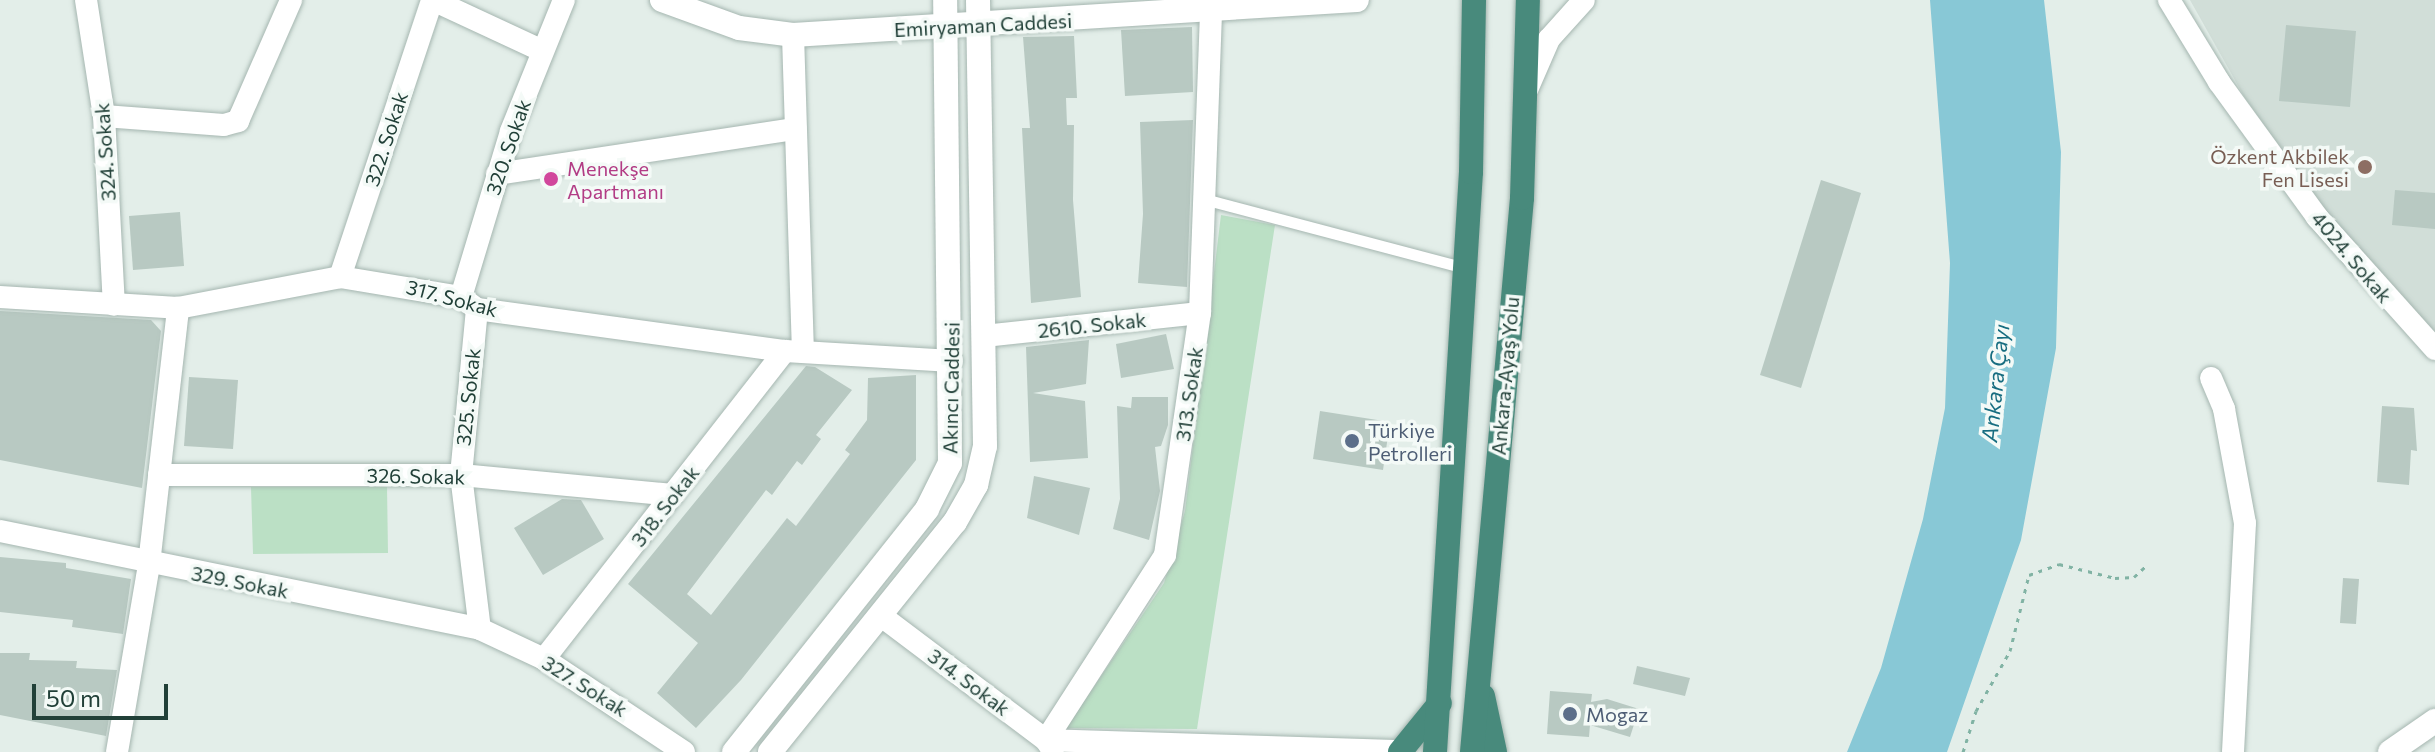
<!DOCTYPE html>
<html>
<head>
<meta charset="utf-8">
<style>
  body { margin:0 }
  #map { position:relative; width:2435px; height:752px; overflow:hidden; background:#e3eee9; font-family:Commissioner,sans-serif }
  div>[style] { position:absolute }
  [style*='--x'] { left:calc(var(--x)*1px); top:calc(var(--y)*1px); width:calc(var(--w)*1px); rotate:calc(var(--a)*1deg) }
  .built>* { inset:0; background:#d1ded8 }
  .green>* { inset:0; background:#bbe0c5 }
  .water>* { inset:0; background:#88c8d6 }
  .building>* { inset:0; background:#b8c9c2 }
  .path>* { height:3px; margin-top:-1.5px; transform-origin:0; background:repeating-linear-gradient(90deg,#81b3a4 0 4px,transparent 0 10px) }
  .roads { filter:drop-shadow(0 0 2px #a5b6b0) drop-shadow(0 0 2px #a5b6b0) }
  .service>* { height:11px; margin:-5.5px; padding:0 5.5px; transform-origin:5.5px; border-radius:5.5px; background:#fff }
  .minor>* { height:22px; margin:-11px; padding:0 11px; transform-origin:11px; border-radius:11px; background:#fff }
  .tertiary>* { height:24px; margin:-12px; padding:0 12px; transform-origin:12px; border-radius:12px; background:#fff }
  .trunk>* { height:24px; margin:-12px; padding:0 12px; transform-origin:12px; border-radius:12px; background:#488a7c }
  .dots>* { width:22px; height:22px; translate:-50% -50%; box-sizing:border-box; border:4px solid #f4faf7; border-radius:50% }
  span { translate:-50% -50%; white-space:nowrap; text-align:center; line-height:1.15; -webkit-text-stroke:7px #f4faf7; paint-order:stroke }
  .street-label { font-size:20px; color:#214038 }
  .education-label { font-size:20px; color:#785e54 }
  .right { translate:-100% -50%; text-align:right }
  .hotel-label { font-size:20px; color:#b23c85 }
  .left { translate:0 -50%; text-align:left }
  .service-label { font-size:20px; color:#4e5e75 }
  .water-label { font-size:22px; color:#176d80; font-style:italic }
  .scale { position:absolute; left:32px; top:684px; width:136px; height:36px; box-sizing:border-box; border:4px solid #214038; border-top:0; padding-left:10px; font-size:24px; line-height:28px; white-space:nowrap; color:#214038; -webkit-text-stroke:6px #f4faf7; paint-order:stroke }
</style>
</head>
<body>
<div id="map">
  <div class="built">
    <div style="clip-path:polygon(2190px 0,2435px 0,2435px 342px,2343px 236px,2245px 98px)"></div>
  </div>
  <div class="green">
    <div style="clip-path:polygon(1221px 215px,1275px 225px,1197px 729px,1066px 728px,1164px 583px,1185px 511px)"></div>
    <div style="clip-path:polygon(251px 487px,387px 487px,388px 553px,253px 554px)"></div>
  </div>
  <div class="water">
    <div style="clip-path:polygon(1930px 0,2044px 0,2061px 152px,2056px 348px,2021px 540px,1947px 752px,1847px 752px,1881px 668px,1923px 519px,1945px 408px,1950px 263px)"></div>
  </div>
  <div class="building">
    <div style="clip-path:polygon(2286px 25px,2356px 31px,2350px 107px,2279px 101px)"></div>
    <div style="clip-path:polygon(1192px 27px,1193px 92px,1125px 96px,1121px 30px)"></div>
    <div style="clip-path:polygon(1074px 36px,1077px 98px,1066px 98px,1067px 125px,1074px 125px,1073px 200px,1081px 297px,1031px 303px,1022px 128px,1030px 128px,1023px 37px)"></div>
    <div style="clip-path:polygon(1193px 120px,1187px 287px,1138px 283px,1143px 214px,1140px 122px)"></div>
    <div style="clip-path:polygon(1821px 180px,1861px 193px,1801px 388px,1760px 375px)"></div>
    <div style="clip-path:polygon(2395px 190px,2435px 193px,2435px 229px,2392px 225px)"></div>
    <div style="clip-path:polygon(180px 212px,184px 266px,133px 270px,129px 216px)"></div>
    <div style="clip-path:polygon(0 311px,151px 320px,161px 331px,142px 488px,0 460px)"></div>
    <div style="clip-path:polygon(1166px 334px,1174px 369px,1121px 378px,1116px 344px)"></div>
    <div style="clip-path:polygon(1089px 340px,1086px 384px,1033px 393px,1085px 401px,1088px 458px,1030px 462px,1026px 347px)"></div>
    <div style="clip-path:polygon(806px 366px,815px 367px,852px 390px,816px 435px,821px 439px,802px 465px,797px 461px,772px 495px,766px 490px,687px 594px,711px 615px,787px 518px,796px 526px,850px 454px,845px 450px,867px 420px,868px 378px,916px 375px,916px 460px,741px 680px,696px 728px,657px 693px,698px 643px,628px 584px)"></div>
    <div style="clip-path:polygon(189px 377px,238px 380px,233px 449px,184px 446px)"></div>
    <div style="clip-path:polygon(1132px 397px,1168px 397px,1168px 425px,1161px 446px,1155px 447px,1160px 491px,1149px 540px,1113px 529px,1120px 499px,1117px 406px,1131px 408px)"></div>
    <div style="clip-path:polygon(2382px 406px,2414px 408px,2417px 451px,2411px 450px,2409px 485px,2377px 482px)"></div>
    <div style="clip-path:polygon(1320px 411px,1390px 422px,1383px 470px,1313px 459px)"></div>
    <div style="clip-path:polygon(1034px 476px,1090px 488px,1079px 535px,1027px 518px)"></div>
    <div style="clip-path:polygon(562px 499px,581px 500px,604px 539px,543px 575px,514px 528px)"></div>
    <div style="clip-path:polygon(0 557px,66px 563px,66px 568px,131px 579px,123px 634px,72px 627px,73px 620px,0 612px)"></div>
    <div style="clip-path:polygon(2343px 578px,2359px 579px,2356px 624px,2340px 623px)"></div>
    <div style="clip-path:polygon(0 653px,30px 653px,29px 660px,77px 661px,76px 668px,117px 670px,106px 736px,0 715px)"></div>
    <div style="clip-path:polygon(1637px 666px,1690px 678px,1685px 696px,1633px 684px)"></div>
    <div style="clip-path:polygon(1550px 691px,1592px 694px,1591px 702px,1607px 699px,1639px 709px,1630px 737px,1590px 725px,1589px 737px,1547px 734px)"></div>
  </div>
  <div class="path">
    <div style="--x:1963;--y:752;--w:43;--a:-72.4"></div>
    <div style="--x:1976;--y:711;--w:69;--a:-60.5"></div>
    <div style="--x:2010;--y:651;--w:78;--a:-76"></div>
    <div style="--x:2029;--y:575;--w:32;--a:-20"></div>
    <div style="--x:2059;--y:564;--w:58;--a:14"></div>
    <div style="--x:2115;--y:578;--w:19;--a:-3"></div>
    <div style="--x:2134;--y:577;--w:16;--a:-43"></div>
  </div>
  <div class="roads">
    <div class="service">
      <div style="--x:1204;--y:199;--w:270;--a:14.8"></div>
    </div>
    <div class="minor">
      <div style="--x:86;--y:0;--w:117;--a:81.2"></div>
      <div style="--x:104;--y:116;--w:189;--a:87"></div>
      <div style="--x:433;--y:0;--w:121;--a:24.9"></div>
      <div style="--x:2169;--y:0;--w:96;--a:58.6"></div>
      <div style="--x:2219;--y:82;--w:167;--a:54"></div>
      <div style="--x:2317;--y:217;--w:177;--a:48.2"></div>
      <div style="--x:793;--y:35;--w:317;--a:88.2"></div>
      <div style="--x:1526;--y:92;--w:58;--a:-66.5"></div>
      <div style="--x:1549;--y:39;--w:52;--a:-48.1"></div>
      <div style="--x:104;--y:116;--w:120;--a:4.3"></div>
      <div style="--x:224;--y:125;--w:15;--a:-16"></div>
      <div style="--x:238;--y:121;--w:132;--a:-66.3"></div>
      <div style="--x:497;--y:174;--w:302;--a:-8.6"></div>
      <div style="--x:340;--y:277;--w:292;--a:-71.6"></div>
      <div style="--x:0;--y:297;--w:178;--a:3.5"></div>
      <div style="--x:178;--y:308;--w:165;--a:-10.8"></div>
      <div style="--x:340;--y:277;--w:123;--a:9.4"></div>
      <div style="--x:461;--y:297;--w:20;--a:37"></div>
      <div style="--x:477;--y:309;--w:311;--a:7.8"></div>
      <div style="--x:785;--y:351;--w:167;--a:3.4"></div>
      <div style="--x:461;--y:297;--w:173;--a:-73.2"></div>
      <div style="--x:511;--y:131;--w:141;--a:-68"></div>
      <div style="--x:477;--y:309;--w:167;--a:95.5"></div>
      <div style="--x:461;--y:475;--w:155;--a:83"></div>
      <div style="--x:984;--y:336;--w:217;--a:-6.1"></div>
      <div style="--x:2211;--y:378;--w:34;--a:67"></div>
      <div style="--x:2224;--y:409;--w:116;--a:79.6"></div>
      <div style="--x:2245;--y:523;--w:229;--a:93"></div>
      <div style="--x:159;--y:475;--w:302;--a:0"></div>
      <div style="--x:461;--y:475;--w:213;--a:5.4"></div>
      <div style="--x:0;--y:531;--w:490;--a:11.5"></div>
      <div style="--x:480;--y:629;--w:71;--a:25.1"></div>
      <div style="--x:544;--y:659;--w:168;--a:33.6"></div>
      <div style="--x:880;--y:615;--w:208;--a:37"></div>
      <div style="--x:1046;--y:740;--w:13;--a:58"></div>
      <div style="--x:544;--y:659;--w:391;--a:-52"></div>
      <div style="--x:1046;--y:740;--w:220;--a:-57.2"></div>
      <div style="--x:1165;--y:555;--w:245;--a:-81.8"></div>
      <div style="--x:1200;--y:313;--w:301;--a:-87.9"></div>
      <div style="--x:1046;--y:740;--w:354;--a:1.8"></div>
      <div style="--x:117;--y:752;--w:191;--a:-80.3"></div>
      <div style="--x:149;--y:564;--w:258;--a:-83.5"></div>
    </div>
    <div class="tertiary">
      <div style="--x:662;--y:0;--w:82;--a:20"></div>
      <div style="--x:739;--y:28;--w:54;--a:7.4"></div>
      <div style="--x:793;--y:35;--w:565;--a:-3.55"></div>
      <div style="--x:734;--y:752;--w:310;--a:-51.5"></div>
      <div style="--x:927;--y:509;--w:51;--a:-63.4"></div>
      <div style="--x:950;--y:463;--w:463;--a:-90.6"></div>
      <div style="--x:770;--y:752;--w:295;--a:-51.2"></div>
      <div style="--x:955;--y:522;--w:43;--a:-60.4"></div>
      <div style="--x:976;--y:485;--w:40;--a:-77"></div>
      <div style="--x:985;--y:446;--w:446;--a:-90.9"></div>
      <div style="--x:2390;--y:752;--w:55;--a:-34.6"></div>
    </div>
    <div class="trunk">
      <div style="--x:1483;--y:696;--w:57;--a:77.9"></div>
      <div style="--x:1400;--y:752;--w:63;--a:-50.8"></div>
      <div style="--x:1435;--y:752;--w:581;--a:-86.45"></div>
      <div style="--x:1471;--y:172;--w:172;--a:-89"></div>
      <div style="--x:1472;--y:752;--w:556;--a:-84.84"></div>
      <div style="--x:1522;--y:198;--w:198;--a:-88.3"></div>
    </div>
  </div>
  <div class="dots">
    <div style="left:2365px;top:167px;background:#8d6e63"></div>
    <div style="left:551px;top:179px;background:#d1479c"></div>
    <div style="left:1352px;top:441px;background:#5c6f8a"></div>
    <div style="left:1570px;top:714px;background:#5c6f8a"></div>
  </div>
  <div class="street-label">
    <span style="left:983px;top:25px;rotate:-3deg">Emiryaman Caddesi</span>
    <span style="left:386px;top:139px;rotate:-72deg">322. Sokak</span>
    <span style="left:508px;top:147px;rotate:-71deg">320. Sokak</span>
    <span style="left:105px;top:152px;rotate:-94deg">324. Sokak</span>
    <span style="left:2352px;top:257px;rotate:50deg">4024. Sokak</span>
    <span style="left:452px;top:298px;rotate:15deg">317. Sokak</span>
    <span style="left:1092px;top:325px;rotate:-6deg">2610. Sokak</span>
    <span style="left:1505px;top:376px;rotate:-85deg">Ankara-Ayaş Yolu</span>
    <span style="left:951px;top:388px;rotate:-89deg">Akıncı Caddesi</span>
    <span style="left:1189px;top:394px;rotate:-82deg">313. Sokak</span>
    <span style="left:468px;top:397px;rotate:-84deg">325. Sokak</span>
    <span style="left:416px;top:476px;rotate:1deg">326. Sokak</span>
    <span style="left:665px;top:506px;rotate:-52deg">318. Sokak</span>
    <span style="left:240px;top:582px;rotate:11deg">329. Sokak</span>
    <span style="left:969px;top:682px;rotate:37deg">314. Sokak</span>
    <span style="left:585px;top:686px;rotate:32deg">327. Sokak</span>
  </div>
  <div class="education-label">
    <span class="right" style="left:2349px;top:168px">Özkent Akbilek<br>Fen Lisesi</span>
  </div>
  <div class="hotel-label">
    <span class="left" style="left:567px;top:180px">Menekşe<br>Apartmanı</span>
  </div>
  <div class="service-label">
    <span class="left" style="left:1368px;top:442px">Türkiye<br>Petrolleri</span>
    <span class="left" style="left:1586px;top:714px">Mogaz</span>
  </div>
  <div class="water-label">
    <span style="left:1995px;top:383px;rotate:-84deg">Ankara Çayı</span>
  </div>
  <div class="scale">50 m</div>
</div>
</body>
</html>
